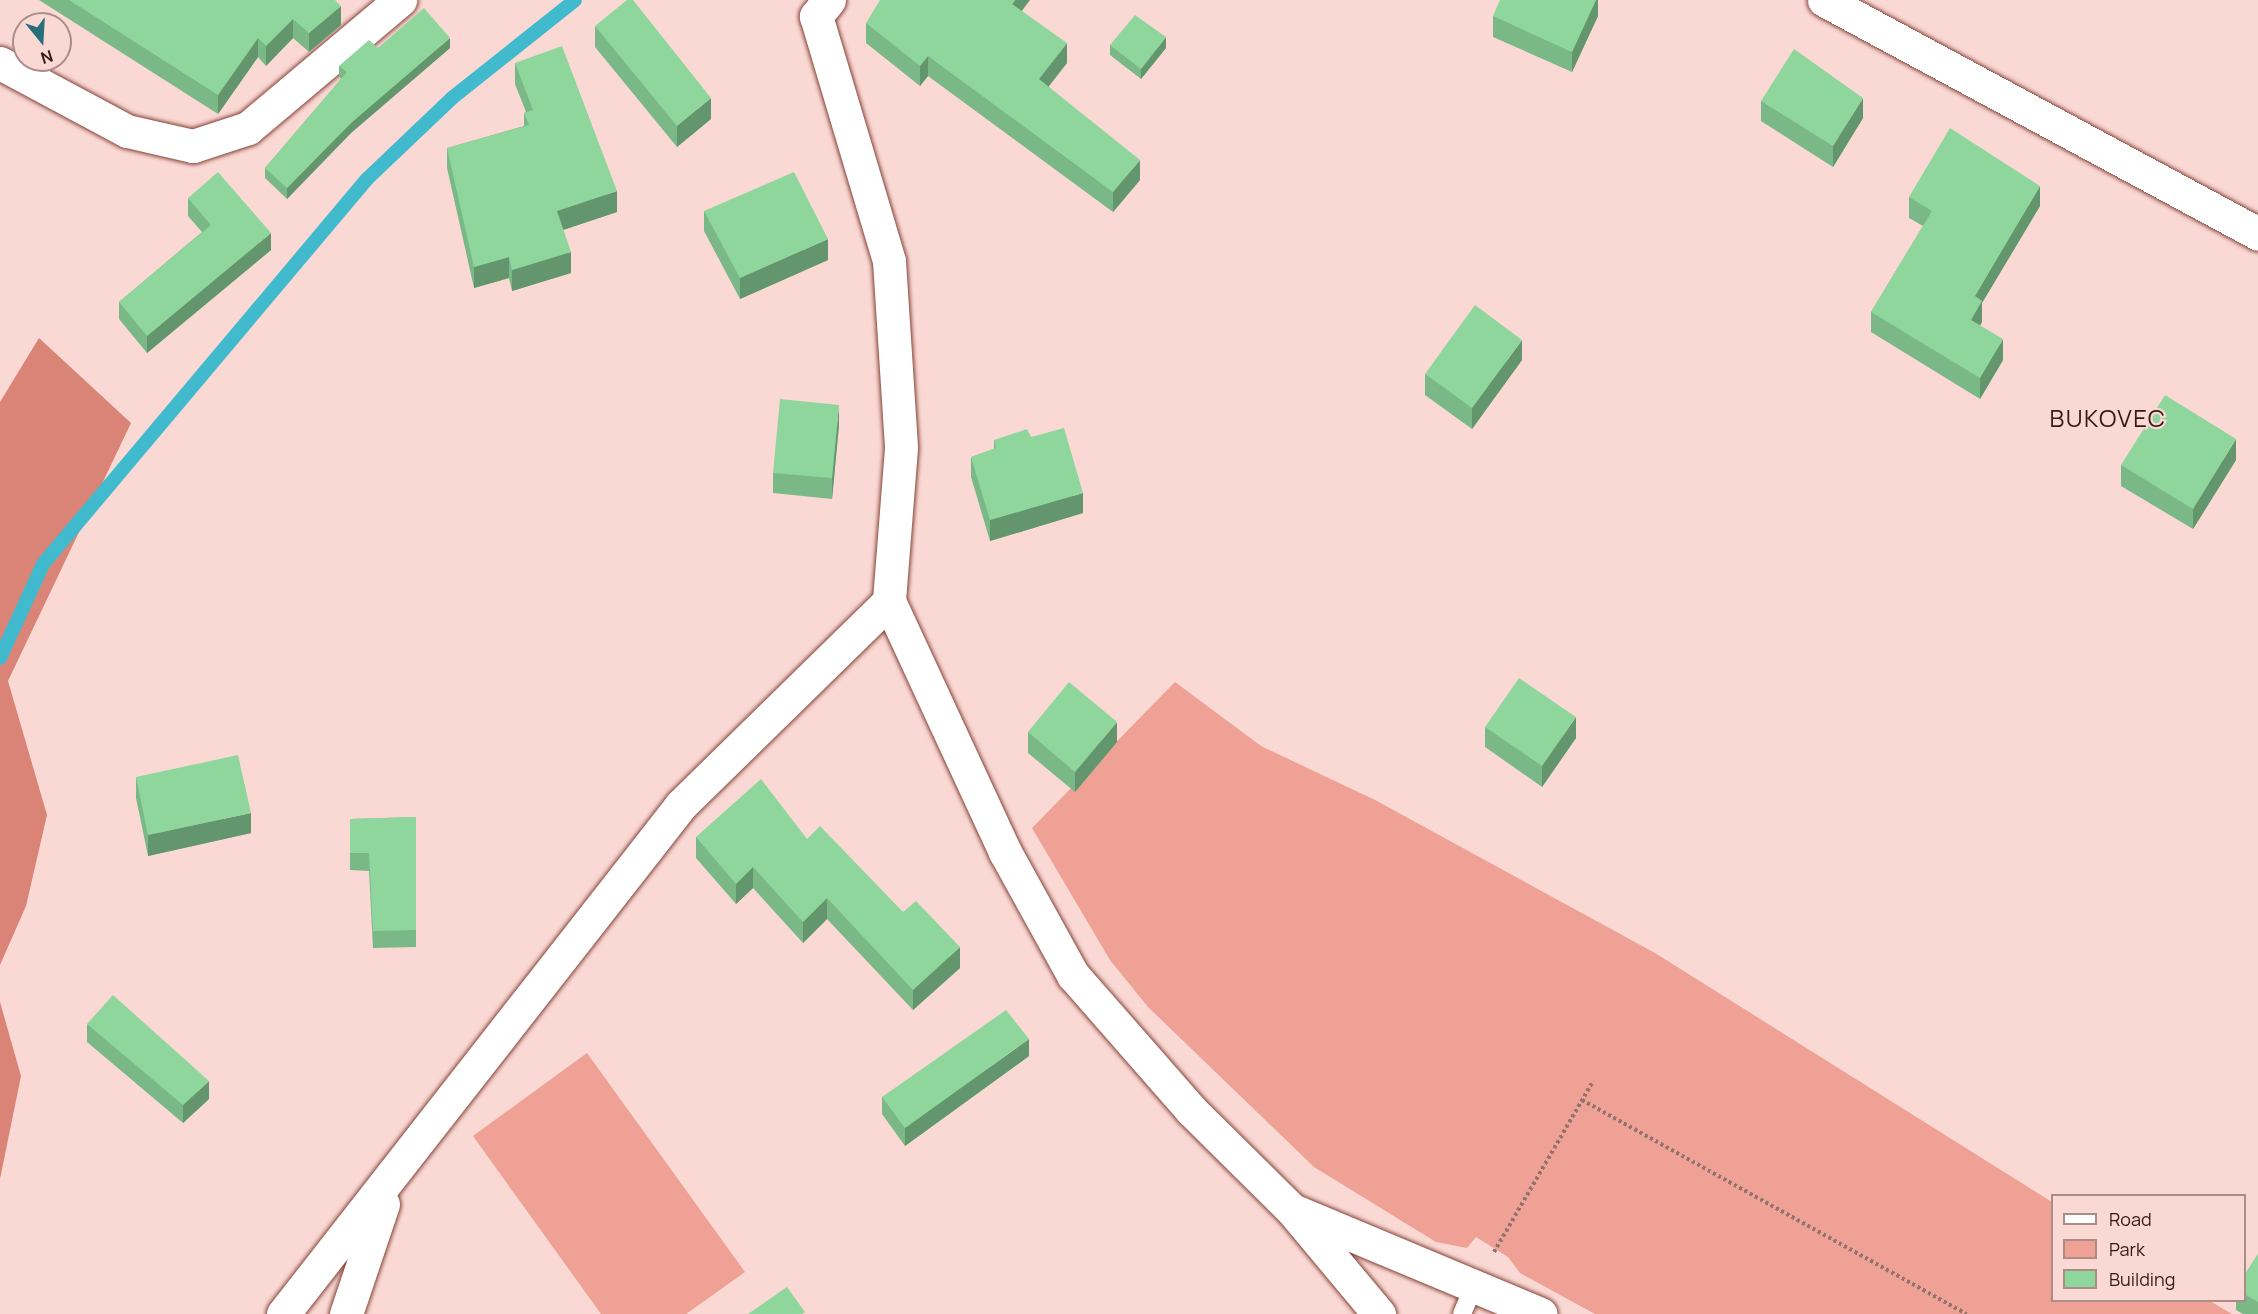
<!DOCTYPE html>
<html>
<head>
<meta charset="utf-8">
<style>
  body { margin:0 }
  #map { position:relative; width:2258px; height:1314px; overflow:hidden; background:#fad9d4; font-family:Manrope,sans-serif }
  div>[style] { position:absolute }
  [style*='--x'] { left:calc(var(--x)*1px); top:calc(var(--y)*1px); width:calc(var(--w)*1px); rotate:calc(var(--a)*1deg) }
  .green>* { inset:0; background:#eea194 }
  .forest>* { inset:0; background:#d98476 }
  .stream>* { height:14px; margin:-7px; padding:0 7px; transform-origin:7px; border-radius:7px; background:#41bacd }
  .path>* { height:4px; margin-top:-2px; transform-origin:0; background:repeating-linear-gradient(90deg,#91726d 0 3px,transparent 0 6px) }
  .roads { filter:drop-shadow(0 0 2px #854238) drop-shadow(0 0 2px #854238) }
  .service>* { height:18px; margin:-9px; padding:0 9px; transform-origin:9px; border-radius:9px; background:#fff }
  .minor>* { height:33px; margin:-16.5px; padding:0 16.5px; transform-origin:16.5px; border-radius:16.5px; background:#fff }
  .tertiary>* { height:33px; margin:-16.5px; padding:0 16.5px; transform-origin:16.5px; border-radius:16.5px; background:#fff }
  .wall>* { inset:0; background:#7bb887 }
  .shaded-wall>* { inset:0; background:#64966e }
  .building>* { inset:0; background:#8fd69d }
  span { translate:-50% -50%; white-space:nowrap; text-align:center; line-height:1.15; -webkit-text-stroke:4.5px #fad9d4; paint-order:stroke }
  .quarter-label { font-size:24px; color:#351914; letter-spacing:1.5px }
  .legend { position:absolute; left:2051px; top:1194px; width:195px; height:108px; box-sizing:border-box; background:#fad9d4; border:2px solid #ab8c87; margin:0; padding:8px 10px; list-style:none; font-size:18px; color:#351914 }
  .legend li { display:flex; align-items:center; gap:12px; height:30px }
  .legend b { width:30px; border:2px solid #ab8c87 }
  .north { position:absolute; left:12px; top:12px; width:60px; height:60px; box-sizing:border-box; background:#fad9d4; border:2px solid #ab8c87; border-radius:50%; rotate:162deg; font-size:16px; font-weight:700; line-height:24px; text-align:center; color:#351914 }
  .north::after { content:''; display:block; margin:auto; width:21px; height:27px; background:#276f7b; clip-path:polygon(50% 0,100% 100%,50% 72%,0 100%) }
</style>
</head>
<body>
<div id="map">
  <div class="green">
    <div style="clip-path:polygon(1175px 682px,1261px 746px,1375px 800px,1655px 953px,2052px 1202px,2052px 1300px,2210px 1301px,2232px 1314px,1595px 1314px,1520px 1273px,1508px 1257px,1476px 1237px,1467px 1248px,1436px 1242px,1314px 1167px,1148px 1007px,1110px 960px,1032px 828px)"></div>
    <div style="clip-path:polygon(587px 1053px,745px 1272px,686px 1314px,601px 1314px,473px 1136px)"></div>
  </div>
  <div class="forest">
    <div style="clip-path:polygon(39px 338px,131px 423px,8px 681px,47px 815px,26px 906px,0 965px,0 402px)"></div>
    <div style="clip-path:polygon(0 1002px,21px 1076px,0 1179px)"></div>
  </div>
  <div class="stream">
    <div style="--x:0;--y:658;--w:103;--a:-65.4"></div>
    <div style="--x:43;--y:564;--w:503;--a:-49.92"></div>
    <div style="--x:367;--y:179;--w:117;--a:-43.6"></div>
    <div style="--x:452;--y:98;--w:157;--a:-38.5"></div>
  </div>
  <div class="path">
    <div style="--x:1582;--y:1100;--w:440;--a:29.1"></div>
    <div style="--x:1494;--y:1252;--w:198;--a:-59.9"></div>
  </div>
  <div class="roads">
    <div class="service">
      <div style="--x:1462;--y:1314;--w:30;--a:-67"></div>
    </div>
    <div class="minor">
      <div style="--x:829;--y:0;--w:21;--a:129"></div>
      <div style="--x:816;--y:16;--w:256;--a:73.4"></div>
      <div style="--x:889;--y:261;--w:187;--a:86.3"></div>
      <div style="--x:901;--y:448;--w:153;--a:94.5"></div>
      <div style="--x:889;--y:601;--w:277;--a:65.2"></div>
      <div style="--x:1005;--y:852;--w:141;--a:61.1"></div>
      <div style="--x:1073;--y:975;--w:179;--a:48.8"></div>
      <div style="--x:1191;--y:1110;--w:142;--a:44.7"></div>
      <div style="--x:1292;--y:1210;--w:136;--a:50.1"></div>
      <div style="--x:1297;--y:1212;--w:264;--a:22.7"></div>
      <div style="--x:283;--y:1314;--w:646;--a:-51.98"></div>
      <div style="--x:681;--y:805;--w:291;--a:-44.4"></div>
      <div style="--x:346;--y:1314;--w:116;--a:-71.4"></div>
    </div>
    <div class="tertiary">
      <div style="--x:1824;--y:0;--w:493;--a:28.3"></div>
      <div style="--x:0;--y:63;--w:144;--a:28.2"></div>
      <div style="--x:127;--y:131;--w:68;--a:12.8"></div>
      <div style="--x:193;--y:146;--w:58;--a:-18.1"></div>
      <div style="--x:248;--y:128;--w:199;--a:-40.1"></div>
    </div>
  </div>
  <div class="wall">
    <div style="clip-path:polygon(39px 0,335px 0,341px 25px,309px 52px,293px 38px,266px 66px,258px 57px,218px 114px)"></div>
    <div style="clip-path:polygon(1598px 0,1598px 16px,1572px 72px,1493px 37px,1493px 16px)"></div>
    <div style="clip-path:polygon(1022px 11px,1067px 63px,1048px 86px,1140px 180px,1113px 212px,928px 76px,920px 86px,866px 43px,866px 23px)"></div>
    <div style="clip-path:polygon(595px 26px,711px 119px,677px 147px,595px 47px)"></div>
    <div style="clip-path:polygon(1110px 45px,1166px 48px,1141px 79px,1110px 55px)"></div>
    <div style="clip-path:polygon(378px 48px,450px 48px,351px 133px,287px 199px,265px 178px,265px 168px,341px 79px,339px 76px,339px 66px)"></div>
    <div style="clip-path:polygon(515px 63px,617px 212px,563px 230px,571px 273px,512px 291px,509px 278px,474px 288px,447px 168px,447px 148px,524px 126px,524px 113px,526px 112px,515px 84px)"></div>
    <div style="clip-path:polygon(1761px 101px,1863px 118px,1833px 167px,1761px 121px)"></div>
    <div style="clip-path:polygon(1909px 197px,2040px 206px,1982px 303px,1982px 322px,1980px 325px,2003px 360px,1980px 399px,1871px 332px,1871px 312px,1923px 226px,1909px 218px)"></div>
    <div style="clip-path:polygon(188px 198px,271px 250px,147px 353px,119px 319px,119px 302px,202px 232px,188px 216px)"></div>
    <div style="clip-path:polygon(704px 211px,828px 260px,740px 299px,704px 231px)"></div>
    <div style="clip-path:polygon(1522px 360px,1472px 429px,1425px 395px,1425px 374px)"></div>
    <div style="clip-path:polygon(839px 425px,832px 499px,773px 493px,773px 473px)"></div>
    <div style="clip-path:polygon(1031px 437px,1083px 513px,990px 541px,971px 477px,971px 457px,994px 449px,994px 440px)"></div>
    <div style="clip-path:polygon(2236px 460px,2193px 529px,2121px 486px,2121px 465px)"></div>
    <div style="clip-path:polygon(1485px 727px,1576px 738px,1542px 787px,1485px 747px)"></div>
    <div style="clip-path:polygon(1028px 732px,1117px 742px,1075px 792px,1028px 753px)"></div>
    <div style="clip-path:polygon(136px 777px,251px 833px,148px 856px,136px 798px)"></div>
    <div style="clip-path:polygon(416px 817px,416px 947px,373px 948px,369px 871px,350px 870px,350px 819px)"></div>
    <div style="clip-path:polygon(696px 837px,807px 839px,903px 912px,960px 968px,913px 1010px,827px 919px,803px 943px,753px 888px,736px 904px,696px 858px)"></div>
    <div style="clip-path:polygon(87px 1024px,209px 1099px,183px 1123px,87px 1042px)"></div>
    <div style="clip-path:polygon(1029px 1056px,905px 1146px,882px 1114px,882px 1097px)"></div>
    <div style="clip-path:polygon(2258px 1254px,2258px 1314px,2243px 1314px,2236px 1310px,2236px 1300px,2244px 1300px,2244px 1276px)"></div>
  </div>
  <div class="shaded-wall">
    <div style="clip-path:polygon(1015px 0,1030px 0,1012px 24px,1012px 4px)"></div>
    <div style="clip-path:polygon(1596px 0,1598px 0,1598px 16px,1572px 72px,1572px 52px)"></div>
    <div style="clip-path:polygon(341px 6px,341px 25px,309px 52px,309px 33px)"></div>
    <div style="clip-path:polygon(293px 19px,293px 38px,266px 66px,266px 46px)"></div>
    <div style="clip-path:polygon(1166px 37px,1166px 48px,1141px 79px,1141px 69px)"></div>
    <div style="clip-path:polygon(258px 38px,258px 57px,218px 114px,218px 95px)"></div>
    <div style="clip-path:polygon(450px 38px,450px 48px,351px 133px,287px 199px,287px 188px,351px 123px)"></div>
    <div style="clip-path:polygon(1067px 43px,1067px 63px,1039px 99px,1039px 79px)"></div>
    <div style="clip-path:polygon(928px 56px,928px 76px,920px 86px,920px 66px)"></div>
    <div style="clip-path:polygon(711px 98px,711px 119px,677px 147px,677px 126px)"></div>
    <div style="clip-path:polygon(1863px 98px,1863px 118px,1833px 167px,1833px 146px)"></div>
    <div style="clip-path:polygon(1140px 160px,1140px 180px,1113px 212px,1113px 192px)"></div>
    <div style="clip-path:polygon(2040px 186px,2040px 206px,1982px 303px,1982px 322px,1971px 340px,1971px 320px,1975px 296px)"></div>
    <div style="clip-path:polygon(617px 191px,617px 212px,557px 232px,557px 211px)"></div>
    <div style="clip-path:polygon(271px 233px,271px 250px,147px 353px,147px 336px)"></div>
    <div style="clip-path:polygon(828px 239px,828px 260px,740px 299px,740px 278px)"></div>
    <div style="clip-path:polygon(571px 252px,571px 273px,512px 291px,512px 270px)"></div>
    <div style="clip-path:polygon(509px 257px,509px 278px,474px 288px,474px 267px)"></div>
    <div style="clip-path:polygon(2003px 339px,2003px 360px,1980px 399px,1980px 378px)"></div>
    <div style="clip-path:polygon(1522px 340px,1522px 360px,1472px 429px,1472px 408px)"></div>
    <div style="clip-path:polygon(839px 405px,839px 425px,832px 499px,832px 478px)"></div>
    <div style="clip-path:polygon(2236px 439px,2236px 460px,2193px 529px,2193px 509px)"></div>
    <div style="clip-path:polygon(1083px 493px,1083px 513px,990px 541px,990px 520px)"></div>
    <div style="clip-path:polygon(1576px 717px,1576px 738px,1542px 787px,1542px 766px)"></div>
    <div style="clip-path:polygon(1117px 722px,1117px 742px,1075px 792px,1075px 772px)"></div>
    <div style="clip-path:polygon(251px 813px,251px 833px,148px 856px,148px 835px)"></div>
    <div style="clip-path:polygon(753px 867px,753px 888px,736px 904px,736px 884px)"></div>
    <div style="clip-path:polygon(827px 898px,827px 919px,803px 943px,803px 922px)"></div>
    <div style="clip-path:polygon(960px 947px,960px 968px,913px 1010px,913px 990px)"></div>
    <div style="clip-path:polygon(1029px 1039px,1029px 1056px,905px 1146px,905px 1128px)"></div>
    <div style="clip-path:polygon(209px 1081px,209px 1099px,183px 1123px,183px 1105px)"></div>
  </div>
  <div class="building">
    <div style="clip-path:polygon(69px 0,335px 0,341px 6px,309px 33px,293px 19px,266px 46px,258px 38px,218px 95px)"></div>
    <div style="clip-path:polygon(627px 0,633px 0,711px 98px,677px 126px,595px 26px)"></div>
    <div style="clip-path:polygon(880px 0,1015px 0,1012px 4px,1067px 43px,1039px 79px,1140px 160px,1113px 192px,928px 56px,920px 66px,866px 23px)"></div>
    <div style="clip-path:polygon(1500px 0,1596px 0,1572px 52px,1493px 16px)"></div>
    <div style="clip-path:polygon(424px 8px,450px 38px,351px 123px,287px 188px,265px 168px,347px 72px,339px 66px,369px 40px,378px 48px)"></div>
    <div style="clip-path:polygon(1135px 15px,1166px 37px,1141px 69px,1110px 45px)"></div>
    <div style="clip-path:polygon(562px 46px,617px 191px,557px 211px,571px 252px,512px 270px,509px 257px,474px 267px,447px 148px,529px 125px,524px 113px,533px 110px,515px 63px)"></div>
    <div style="clip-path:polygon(1794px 49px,1863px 98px,1833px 146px,1761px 101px)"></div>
    <div style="clip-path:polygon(1950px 128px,2040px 186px,1975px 296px,1982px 301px,1971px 320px,2003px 339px,1980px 378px,1871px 312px,1932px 211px,1909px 197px)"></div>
    <div style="clip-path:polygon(218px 172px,271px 233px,147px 336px,119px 302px,211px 225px,188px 198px)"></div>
    <div style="clip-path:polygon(794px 172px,828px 239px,740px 278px,704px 211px)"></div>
    <div style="clip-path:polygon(1475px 305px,1522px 340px,1472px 408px,1425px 374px)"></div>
    <div style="clip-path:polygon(2165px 395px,2236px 439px,2193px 509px,2121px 465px)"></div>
    <div style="clip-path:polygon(780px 399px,839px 405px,832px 478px,773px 473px)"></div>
    <div style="clip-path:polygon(1064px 428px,1083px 493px,990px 520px,971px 457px,996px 448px,994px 440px,1027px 429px,1031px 437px)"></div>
    <div style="clip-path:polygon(1519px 678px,1576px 717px,1542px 766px,1485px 727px)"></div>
    <div style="clip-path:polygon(1069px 682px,1117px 722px,1075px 772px,1028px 732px)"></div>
    <div style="clip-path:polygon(238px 755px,251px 813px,148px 835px,136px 777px)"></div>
    <div style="clip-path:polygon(761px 779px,807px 839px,820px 826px,903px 912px,916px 901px,960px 947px,913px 990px,827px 898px,803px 922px,753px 867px,736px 884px,696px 837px)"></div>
    <div style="clip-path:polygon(416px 817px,416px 930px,373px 931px,369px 853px,350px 853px,350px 819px)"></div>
    <div style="clip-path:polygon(113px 995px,209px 1081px,183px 1105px,87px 1024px)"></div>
    <div style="clip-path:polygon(1006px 1010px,1029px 1039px,905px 1128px,882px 1097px)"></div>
    <div style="clip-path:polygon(2258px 1254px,2258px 1302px,2244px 1294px,2244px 1276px)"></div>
    <div style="clip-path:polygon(787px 1287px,805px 1312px,802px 1314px,748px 1314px)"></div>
  </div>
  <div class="quarter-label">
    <span style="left:2108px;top:418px">BUKOVEC</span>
  </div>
  <ul class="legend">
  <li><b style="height:8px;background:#fff"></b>Road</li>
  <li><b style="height:16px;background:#eea194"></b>Park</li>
  <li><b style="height:16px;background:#8fd69d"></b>Building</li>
  </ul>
  <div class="north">N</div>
</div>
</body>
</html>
